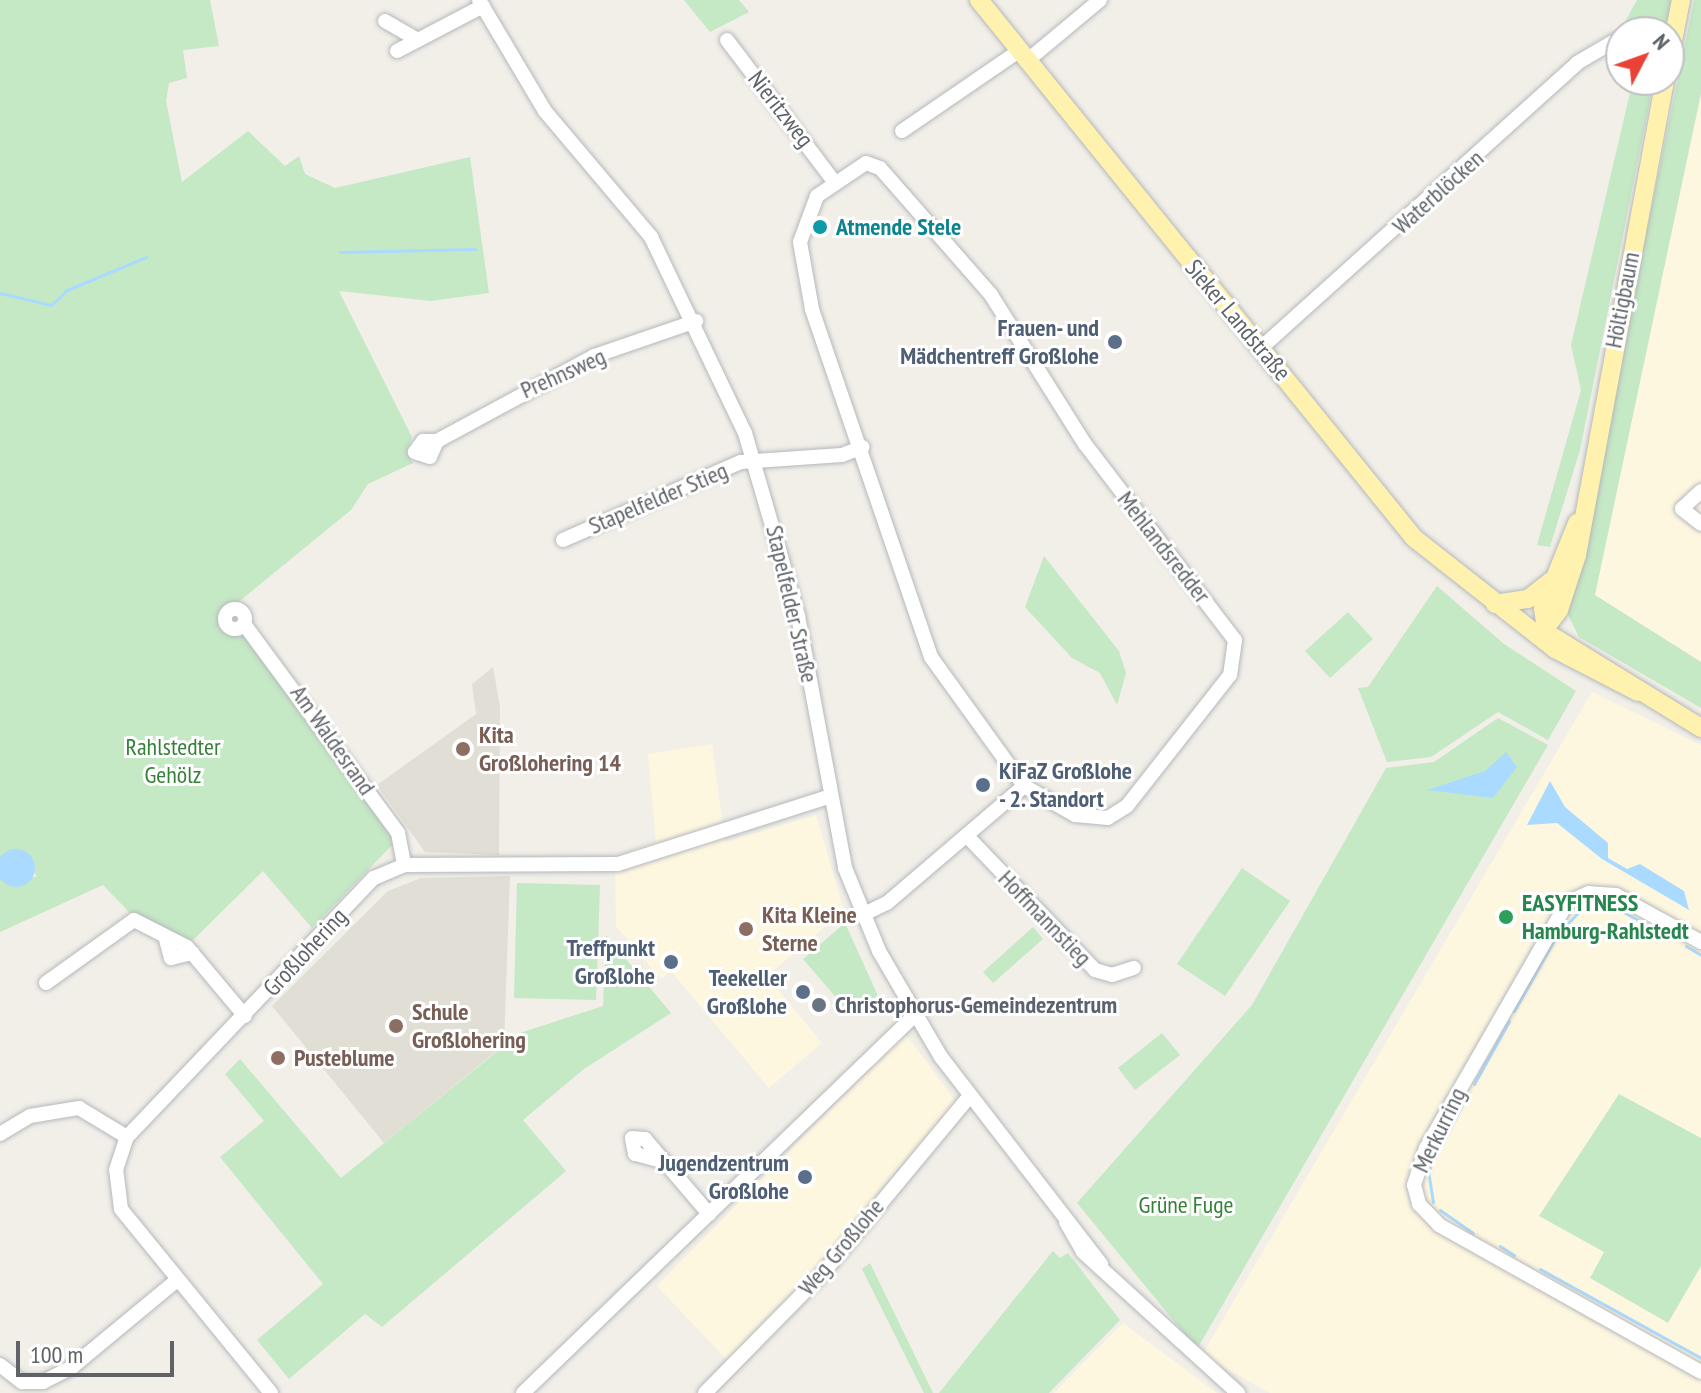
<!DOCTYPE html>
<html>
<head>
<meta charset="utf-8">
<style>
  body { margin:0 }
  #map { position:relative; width:1701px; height:1393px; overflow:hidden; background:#f1efe8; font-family:"PT Sans Narrow",sans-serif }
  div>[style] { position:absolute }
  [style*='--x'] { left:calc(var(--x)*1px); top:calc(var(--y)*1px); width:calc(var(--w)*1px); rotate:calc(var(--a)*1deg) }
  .commercial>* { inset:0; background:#fef7e0 }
  .education>* { inset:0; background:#e1ded6 }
  .green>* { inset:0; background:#c5e8c5 }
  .water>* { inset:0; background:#aadaff }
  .round { border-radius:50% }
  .stream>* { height:3px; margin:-1.5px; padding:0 1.5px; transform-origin:1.5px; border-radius:1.5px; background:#aadaff }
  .roads { filter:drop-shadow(0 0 2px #b5b8bc) drop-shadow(0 0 2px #b5b8bc) }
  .minor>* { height:14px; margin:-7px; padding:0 7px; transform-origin:7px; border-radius:7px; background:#fff }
  .minor>.ring { margin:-7px; padding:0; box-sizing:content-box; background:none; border:14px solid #fff; border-radius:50% }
  .major>* { height:18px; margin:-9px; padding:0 9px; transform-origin:9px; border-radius:9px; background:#fff2af }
  .dots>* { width:22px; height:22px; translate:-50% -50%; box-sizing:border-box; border:4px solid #fff; border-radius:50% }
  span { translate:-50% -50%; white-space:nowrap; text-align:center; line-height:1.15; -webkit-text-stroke:6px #fff; paint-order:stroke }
  .street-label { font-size:24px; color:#5f6368 }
  .culture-label { font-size:24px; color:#0d838f; font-weight:700 }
  .left { translate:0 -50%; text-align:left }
  .service-label { font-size:24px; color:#4e5e75; font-weight:700 }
  .right { translate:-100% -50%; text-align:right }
  .education-label { font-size:24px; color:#785e54; font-weight:700 }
  .park-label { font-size:24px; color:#348238 }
  .leisure-label { font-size:24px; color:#27864d; font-weight:700 }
  .worship-label { font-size:24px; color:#5b616d; font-weight:700 }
  .north { position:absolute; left:1605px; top:16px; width:80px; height:80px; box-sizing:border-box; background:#fff; border:2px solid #bfc1c3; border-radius:50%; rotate:49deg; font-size:22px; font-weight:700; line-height:32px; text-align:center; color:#5f6368 }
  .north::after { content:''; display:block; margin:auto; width:28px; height:36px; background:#ea4335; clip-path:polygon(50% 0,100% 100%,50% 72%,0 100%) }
  .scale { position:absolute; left:16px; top:1341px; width:158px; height:36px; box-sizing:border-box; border:4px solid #5f6368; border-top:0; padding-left:10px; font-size:24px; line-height:28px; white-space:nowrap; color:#5f6368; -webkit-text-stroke:6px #fff; paint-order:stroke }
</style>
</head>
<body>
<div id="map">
  <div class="commercial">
    <div style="clip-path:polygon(1701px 96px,1701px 662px,1594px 596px)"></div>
    <div style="clip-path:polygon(1592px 692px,1701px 745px,1701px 1393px,1270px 1393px,1202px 1355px)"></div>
    <div style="clip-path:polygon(712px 744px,725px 842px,816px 815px,844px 911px,767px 976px,822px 1043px,769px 1088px,671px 971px,661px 979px,616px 926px,615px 856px,656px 842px,648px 754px)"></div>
    <div style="clip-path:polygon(905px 1033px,956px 1102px,826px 1253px,821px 1272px,731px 1364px,657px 1286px)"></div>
    <div style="clip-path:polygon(1123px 1323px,1217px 1393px,1054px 1393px)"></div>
  </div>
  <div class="education">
    <div style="clip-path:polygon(493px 667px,500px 707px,499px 855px,425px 852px,377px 785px,476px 714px,472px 684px)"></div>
    <div style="clip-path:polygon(510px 876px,504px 1045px,384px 1143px,272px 1006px,388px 891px,421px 878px)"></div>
  </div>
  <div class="green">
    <div style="clip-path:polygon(0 0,210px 0,219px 46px,183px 50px,187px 78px,169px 83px,166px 101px,182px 182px,248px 131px,285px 166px,299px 156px,305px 174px,335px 188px,470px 157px,489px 293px,431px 301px,339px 291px,412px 437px,407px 453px,413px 463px,368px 484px,351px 510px,219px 618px,229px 636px,248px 636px,397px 840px,312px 928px,263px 871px,192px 941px,132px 915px,103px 885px,0 932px,0 875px,37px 877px,26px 858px,0 861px)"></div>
    <div style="clip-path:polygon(684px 0,739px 0,749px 12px,710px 32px)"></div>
    <div style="clip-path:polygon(1637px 0,1671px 0,1664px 32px,1630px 32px,1623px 25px)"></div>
    <div style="clip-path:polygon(1694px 0,1701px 0,1701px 93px,1595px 595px,1701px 662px,1701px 708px,1579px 637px,1568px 615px)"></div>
    <div style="clip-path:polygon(1633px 80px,1654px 80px,1580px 450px,1550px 547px,1537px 545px,1581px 390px,1571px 345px)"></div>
    <div style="clip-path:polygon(1044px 556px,1119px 651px,1126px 673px,1117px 705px,1100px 673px,1072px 658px,1025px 607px)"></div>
    <div style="clip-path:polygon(1437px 586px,1504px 644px,1576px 691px,1548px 740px,1498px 712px,1431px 757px,1387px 762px,1358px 688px,1368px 687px)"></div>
    <div style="clip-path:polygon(1348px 612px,1373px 639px,1330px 678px,1305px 651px)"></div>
    <div style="clip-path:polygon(1498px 718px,1548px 745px,1197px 1349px,1077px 1203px,1252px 1005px,1386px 768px,1434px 762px)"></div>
    <div style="clip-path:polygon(1242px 868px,1290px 901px,1225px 996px,1177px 964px)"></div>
    <div style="clip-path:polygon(517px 883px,600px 885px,596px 1000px,514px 998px)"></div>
    <div style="clip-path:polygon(845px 923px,878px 996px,852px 1016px,803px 959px)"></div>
    <div style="clip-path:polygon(1033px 927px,1043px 939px,993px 983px,983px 972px)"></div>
    <div style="clip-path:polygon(606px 935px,671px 1013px,584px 1069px,523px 1120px,566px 1171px,382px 1327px,365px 1314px,289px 1379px,257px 1340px,323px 1284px,220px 1157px,264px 1121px,225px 1074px,240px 1059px,341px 1178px,520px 1033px,603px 1006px)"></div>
    <div style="clip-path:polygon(1162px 1033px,1180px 1055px,1135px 1090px,1118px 1068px)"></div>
    <div style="clip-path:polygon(1619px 1094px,1701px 1138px,1701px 1266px,1668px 1323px,1590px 1278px,1604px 1252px,1539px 1216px)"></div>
    <div style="clip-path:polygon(1053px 1251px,1060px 1258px,1068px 1253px,1120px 1320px,1049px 1393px,939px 1393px)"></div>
    <div style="clip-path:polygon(870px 1263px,933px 1393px,924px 1393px,862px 1269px)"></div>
  </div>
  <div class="water">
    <div style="clip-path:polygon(1506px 752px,1517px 767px,1493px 798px,1427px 790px,1485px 771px)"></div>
    <div style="clip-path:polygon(1550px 781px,1565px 807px,1608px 843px,1608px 858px,1627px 869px,1640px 864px,1684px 891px,1689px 910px,1602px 859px,1557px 823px,1527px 825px)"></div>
    <div class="round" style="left:-3px;top:849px;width:38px;height:38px"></div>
  </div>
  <div class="stream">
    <div style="--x:340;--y:252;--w:135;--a:-1.3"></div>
    <div style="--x:0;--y:293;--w:52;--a:13.2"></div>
    <div style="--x:51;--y:305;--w:22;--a:-43"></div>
    <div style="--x:67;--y:290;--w:86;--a:-22.7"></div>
    <div style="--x:1592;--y:905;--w:28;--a:10"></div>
    <div style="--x:1620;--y:910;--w:47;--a:29.3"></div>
    <div style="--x:1686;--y:946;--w:17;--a:31"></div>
    <div style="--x:1514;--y:1011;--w:87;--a:-60.5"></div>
    <div style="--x:1557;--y:935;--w:37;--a:-47"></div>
    <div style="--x:1474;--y:1084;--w:72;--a:-60.9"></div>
    <div style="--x:1433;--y:1202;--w:30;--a:-99"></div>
    <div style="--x:1428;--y:1172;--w:75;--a:-63.1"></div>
    <div style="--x:1440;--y:1210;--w:40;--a:34.9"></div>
    <div style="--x:1500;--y:1246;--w:17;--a:33"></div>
    <div style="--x:1540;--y:1269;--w:184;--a:28.9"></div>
  </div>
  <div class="roads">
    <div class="minor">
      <div style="--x:479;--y:0;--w:129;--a:59.3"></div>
      <div style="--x:545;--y:111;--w:165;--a:49.9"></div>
      <div style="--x:651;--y:237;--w:217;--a:64.4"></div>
      <div style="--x:745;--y:433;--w:191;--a:73.8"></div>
      <div style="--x:798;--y:616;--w:256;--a:79.4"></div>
      <div style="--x:845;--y:868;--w:90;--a:67.7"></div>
      <div style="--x:879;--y:951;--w:123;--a:59.7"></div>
      <div style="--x:941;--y:1057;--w:262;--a:52.3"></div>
      <div style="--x:385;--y:21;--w:38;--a:30"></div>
      <div style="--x:727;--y:40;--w:174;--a:52.9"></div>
      <div style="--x:397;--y:51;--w:97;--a:-27.6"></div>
      <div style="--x:1027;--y:61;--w:95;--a:-39.9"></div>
      <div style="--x:902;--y:131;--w:142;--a:-34.4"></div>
      <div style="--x:866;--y:163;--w:15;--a:20"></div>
      <div style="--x:880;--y:168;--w:169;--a:48.8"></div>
      <div style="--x:991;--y:295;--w:176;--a:57.8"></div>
      <div style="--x:1085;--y:444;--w:247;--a:52.6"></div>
      <div style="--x:1235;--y:640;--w:35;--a:98"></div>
      <div style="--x:1230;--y:675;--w:167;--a:128.2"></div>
      <div style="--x:1127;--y:806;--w:22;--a:148"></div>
      <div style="--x:1108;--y:818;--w:33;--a:-175"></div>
      <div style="--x:1075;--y:815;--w:59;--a:-150.4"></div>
      <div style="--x:1024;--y:786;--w:159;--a:-125.8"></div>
      <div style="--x:931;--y:657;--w:368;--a:-108.9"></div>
      <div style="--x:812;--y:309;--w:68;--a:-100.2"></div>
      <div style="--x:800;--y:242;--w:49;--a:-69.7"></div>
      <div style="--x:817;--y:196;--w:59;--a:-34"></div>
      <div style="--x:1261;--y:348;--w:426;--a:-42"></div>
      <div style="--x:1577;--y:63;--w:45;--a:-30.5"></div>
      <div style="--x:437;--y:441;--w:17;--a:114"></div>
      <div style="--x:430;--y:457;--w:16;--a:-162"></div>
      <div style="--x:415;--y:452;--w:14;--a:-54"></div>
      <div style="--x:423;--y:441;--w:14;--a:0"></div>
      <div style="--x:437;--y:441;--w:179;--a:-28.4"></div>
      <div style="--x:594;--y:356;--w:108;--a:-18.9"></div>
      <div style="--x:1701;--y:491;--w:26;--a:137"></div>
      <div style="--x:1682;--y:509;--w:24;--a:38"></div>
      <div style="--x:563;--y:540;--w:194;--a:-23.7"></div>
      <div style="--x:741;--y:462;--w:101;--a:-4"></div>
      <div style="--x:842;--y:455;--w:22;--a:-21"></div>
      <div class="ring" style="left:225px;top:609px;width:6px;height:6px"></div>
      <div style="--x:244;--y:624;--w:260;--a:53.6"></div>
      <div style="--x:398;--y:833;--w:33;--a:79"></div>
      <div style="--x:967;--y:836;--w:185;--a:46.3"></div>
      <div style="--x:1095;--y:970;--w:18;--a:16"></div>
      <div style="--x:1112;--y:975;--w:23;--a:-18"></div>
      <div style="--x:862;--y:915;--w:28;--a:-26"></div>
      <div style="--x:887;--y:903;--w:180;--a:-40.5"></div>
      <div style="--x:165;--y:936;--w:23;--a:75"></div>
      <div style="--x:171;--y:958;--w:22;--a:-13"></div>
      <div style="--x:1701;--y:942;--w:97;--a:-151.1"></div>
      <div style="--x:1616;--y:895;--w:27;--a:-176"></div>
      <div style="--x:1589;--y:893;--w:24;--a:156"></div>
      <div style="--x:1567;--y:903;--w:283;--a:119.9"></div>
      <div style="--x:1426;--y:1148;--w:39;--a:108"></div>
      <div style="--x:1414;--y:1185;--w:20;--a:75"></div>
      <div style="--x:1419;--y:1204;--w:29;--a:46"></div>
      <div style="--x:1439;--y:1225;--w:300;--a:29.3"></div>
      <div style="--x:46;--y:983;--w:108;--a:-35.6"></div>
      <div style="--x:134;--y:920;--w:59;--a:27"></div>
      <div style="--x:187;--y:947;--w:90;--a:50"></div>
      <div style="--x:0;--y:1134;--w:35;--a:-31"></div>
      <div style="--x:30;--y:1116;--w:50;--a:-9.3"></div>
      <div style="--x:79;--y:1108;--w:56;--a:31.1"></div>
      <div style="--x:662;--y:1161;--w:28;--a:-165"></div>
      <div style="--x:635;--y:1154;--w:16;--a:-101"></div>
      <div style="--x:632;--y:1138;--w:13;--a:4"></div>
      <div style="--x:645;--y:1139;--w:99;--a:49.5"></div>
      <div style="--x:1066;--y:1222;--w:34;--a:60"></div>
      <div style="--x:1083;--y:1252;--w:210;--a:42.3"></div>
      <div style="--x:0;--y:1365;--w:28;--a:38"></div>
      <div style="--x:22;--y:1382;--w:21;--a:0"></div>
      <div style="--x:43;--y:1382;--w:33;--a:-27"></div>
      <div style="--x:72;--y:1367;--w:135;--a:-39.6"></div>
      <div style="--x:271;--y:1393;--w:237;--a:-129.2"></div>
      <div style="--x:121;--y:1209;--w:39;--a:-97"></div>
      <div style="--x:116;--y:1170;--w:35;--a:-72"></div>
      <div style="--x:127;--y:1137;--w:358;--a:-46.4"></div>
      <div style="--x:374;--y:878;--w:33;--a:-23"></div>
      <div style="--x:404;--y:865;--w:214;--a:-0.3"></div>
      <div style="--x:618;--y:864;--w:220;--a:-17.7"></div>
      <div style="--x:523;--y:1393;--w:543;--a:-43.96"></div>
      <div style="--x:705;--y:1393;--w:167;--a:-45.5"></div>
      <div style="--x:822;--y:1274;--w:231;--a:-50.3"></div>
    </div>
    <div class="major">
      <div style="--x:979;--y:0;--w:692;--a:51.04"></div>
      <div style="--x:1414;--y:538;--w:179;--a:38.2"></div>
      <div style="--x:1555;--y:649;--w:93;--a:27.4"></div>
      <div style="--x:1669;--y:61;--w:62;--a:-78.9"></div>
      <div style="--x:1495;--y:604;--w:33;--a:-9"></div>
      <div style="--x:1528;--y:599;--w:29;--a:-38"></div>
      <div style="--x:1543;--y:631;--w:26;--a:-53"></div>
      <div style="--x:1559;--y:610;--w:58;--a:-71.9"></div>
      <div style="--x:1577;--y:555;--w:483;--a:-79.5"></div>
      <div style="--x:1545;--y:632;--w:183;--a:31.6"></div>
      <div style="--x:1547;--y:637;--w:29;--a:-98"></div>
      <div style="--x:1543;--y:608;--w:92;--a:-68.2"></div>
    </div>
  </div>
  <div class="dots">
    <div style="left:820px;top:227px;background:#0f9aa8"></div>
    <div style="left:1115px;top:342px;background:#5c6f8a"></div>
    <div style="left:463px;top:749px;background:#8d6e63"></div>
    <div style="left:983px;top:785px;background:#5c6f8a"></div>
    <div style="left:1506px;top:917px;background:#2e9e5b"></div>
    <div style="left:746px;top:929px;background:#8d6e63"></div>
    <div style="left:671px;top:962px;background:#5c6f8a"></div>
    <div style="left:803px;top:992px;background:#5c6f8a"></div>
    <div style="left:819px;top:1005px;background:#6b7280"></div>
    <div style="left:396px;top:1026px;background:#8d6e63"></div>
    <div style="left:278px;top:1058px;background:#8d6e63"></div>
    <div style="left:805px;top:1177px;background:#5c6f8a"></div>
  </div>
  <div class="street-label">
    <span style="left:781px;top:109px;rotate:52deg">Nieritzweg</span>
    <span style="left:1438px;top:192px;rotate:-42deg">Waterblöcken</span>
    <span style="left:1622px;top:300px;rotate:-79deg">Höltigbaum</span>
    <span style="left:1238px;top:320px;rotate:50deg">Sieker Landstraße</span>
    <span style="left:563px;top:373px;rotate:-24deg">Prehnsweg</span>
    <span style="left:658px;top:498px;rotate:-23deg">Stapelfelder Stieg</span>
    <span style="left:1164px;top:547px;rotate:52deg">Mehlandsredder</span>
    <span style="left:792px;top:604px;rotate:77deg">Stapelfelder Straße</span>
    <span style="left:333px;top:740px;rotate:55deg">Am Waldesrand</span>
    <span style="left:1045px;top:918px;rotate:46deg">Hoffmannstieg</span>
    <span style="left:305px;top:952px;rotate:-47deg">Großlohering</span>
    <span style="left:1439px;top:1130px;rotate:-64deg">Merkurring</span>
    <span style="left:841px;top:1247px;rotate:-50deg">Weg Großlohe</span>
  </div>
  <div class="culture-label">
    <span class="left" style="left:836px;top:227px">Atmende Stele</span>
  </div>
  <div class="service-label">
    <span class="right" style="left:1099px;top:342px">Frauen- und<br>Mädchentreff Großlohe</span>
    <span class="left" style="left:999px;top:785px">KiFaZ Großlohe<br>- 2. Standort</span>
    <span class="right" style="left:655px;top:962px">Treffpunkt<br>Großlohe</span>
    <span class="right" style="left:787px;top:992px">Teekeller<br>Großlohe</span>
    <span class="right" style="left:789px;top:1177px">Jugendzentrum<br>Großlohe</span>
  </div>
  <div class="education-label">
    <span class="left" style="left:479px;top:749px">Kita<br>Großlohering 14</span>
    <span class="left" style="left:762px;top:929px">Kita Kleine<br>Sterne</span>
    <span class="left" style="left:412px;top:1026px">Schule<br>Großlohering</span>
    <span class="left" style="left:294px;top:1058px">Pusteblume</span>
  </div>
  <div class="park-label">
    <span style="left:173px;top:761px">Rahlstedter<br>Gehölz</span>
    <span style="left:1186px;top:1205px">Grüne Fuge</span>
  </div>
  <div class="leisure-label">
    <span class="left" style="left:1522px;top:917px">EASYFITNESS<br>Hamburg-Rahlstedt</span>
  </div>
  <div class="worship-label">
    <span class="left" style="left:835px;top:1005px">Christophorus-Gemeindezentrum</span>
  </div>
  <div class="north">N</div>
  <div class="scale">100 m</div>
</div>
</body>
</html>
